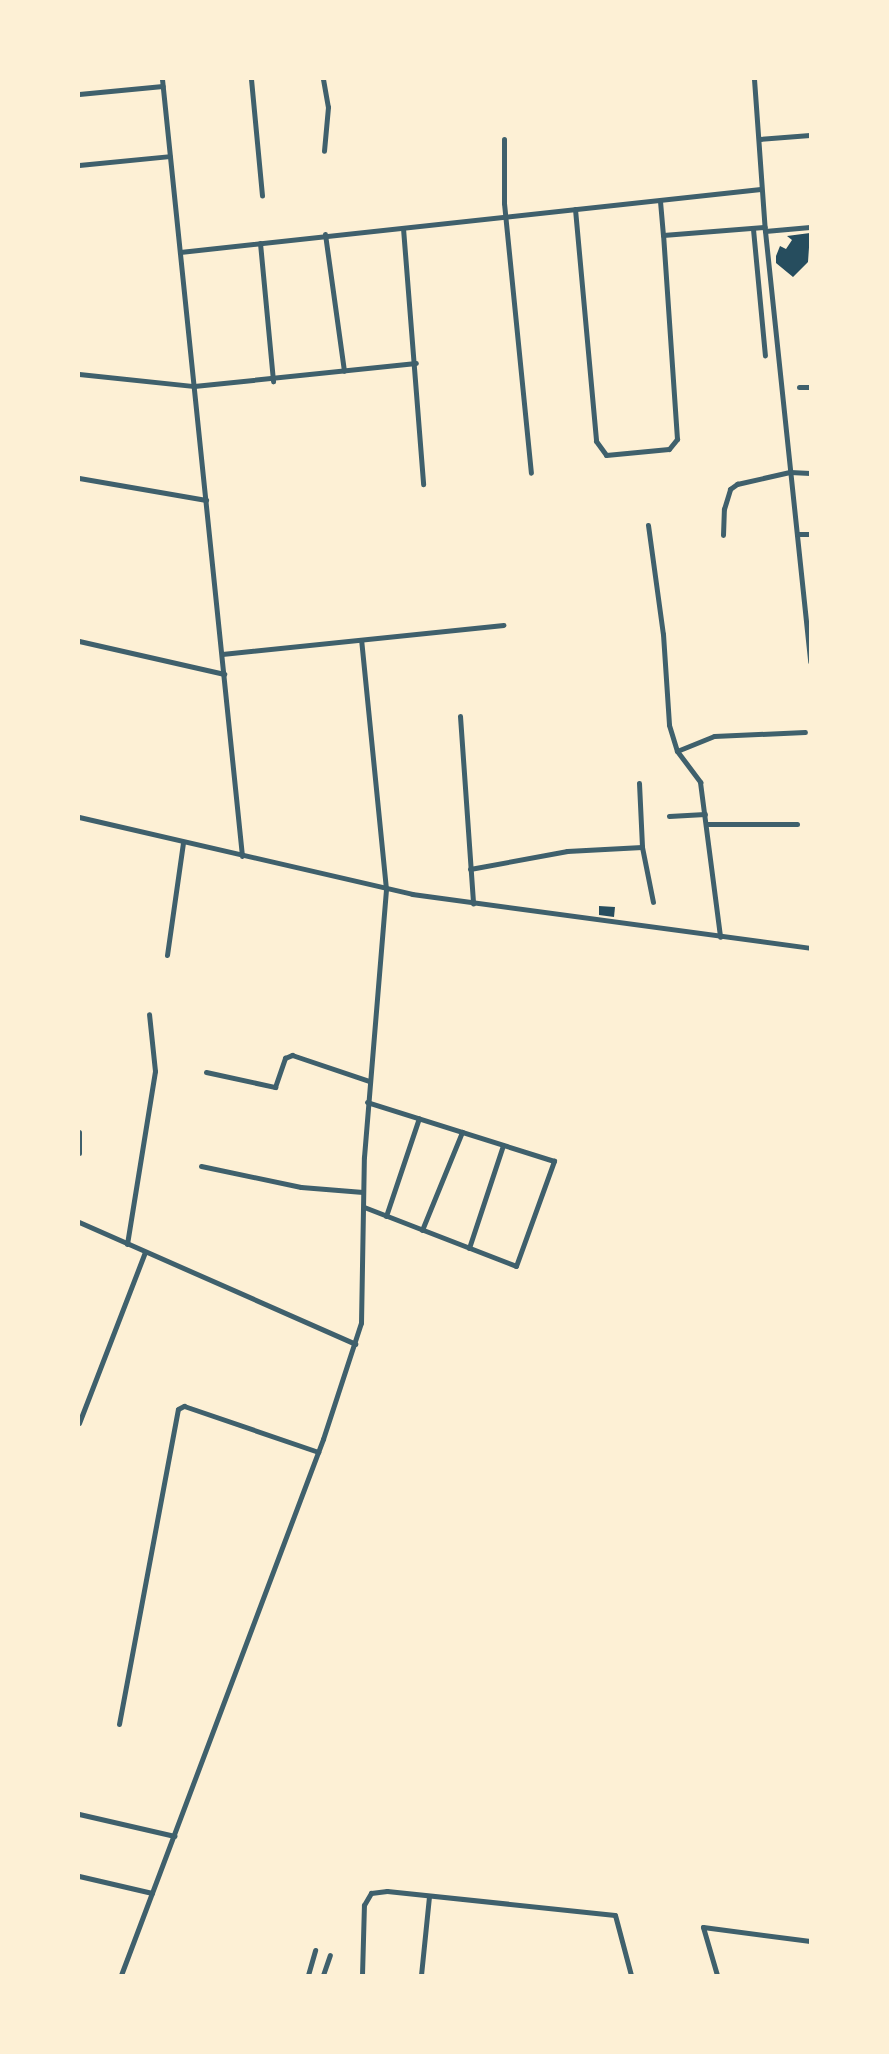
<!DOCTYPE html>
<html>
<head>
<meta charset="utf-8">
<style>
  body { margin:0 }
  #map { position:relative; width:889px; height:2054px; overflow:hidden; background:#fdf0d5; font-family:Raleway,sans-serif }
  div>[style] { position:absolute }
  [style*='--x'] { left:calc(var(--x)*1px); top:calc(var(--y)*1px); width:calc(var(--w)*1px); rotate:calc(var(--a)*1deg) }
  .building>* { inset:0; background:#264d5e }
  .minor>* { height:5px; margin:-2.5px; padding:0 2.5px; transform-origin:2.5px; border-radius:2.5px; background:#3f606c }
  span { translate:-50% -50%; white-space:nowrap; text-align:center; line-height:1.15; -webkit-text-stroke:7px #fdf0d5; paint-order:stroke }
  .frame { position:absolute; inset:0; border:80px solid #fdf0d5; pointer-events:none }
</style>
</head>
<body>
<div id="map">
  <div class="building">
    <div style="clip-path:polygon(810px 233px,808px 262px,793px 277px,776px 263px,776px 256px,780px 246px,786px 249px,792px 240px,787px 236px)"></div>
    <div style="clip-path:polygon(599px 906px,615px 907px,614px 917px,599px 915px)"></div>
  </div>
  <div class="minor">
    <div style="--x:162;--y:79;--w:781;--a:84.12"></div>
    <div style="--x:251;--y:79;--w:117;--a:84.6"></div>
    <div style="--x:323;--y:79;--w:28;--a:80"></div>
    <div style="--x:328;--y:107;--w:44;--a:95.2"></div>
    <div style="--x:754;--y:79;--w:152;--a:85.9"></div>
    <div style="--x:765;--y:231;--w:433;--a:84"></div>
    <div style="--x:79;--y:94;--w:84;--a:-5.4"></div>
    <div style="--x:504;--y:139;--w:64;--a:90"></div>
    <div style="--x:504;--y:203;--w:271;--a:84.3"></div>
    <div style="--x:759;--y:139;--w:51;--a:-4.5"></div>
    <div style="--x:79;--y:165;--w:91;--a:-5.6"></div>
    <div style="--x:660;--y:201;--w:34;--a:85"></div>
    <div style="--x:575;--y:209;--w:233;--a:84.8"></div>
    <div style="--x:596;--y:441;--w:17;--a:54"></div>
    <div style="--x:606;--y:455;--w:63;--a:-5.4"></div>
    <div style="--x:669;--y:449;--w:13;--a:-51"></div>
    <div style="--x:677;--y:439;--w:204;--a:-93.9"></div>
    <div style="--x:663;--y:235;--w:102;--a:-4.5"></div>
    <div style="--x:403;--y:228;--w:257;--a:85.5"></div>
    <div style="--x:753;--y:229;--w:127;--a:84.6"></div>
    <div style="--x:765;--y:231;--w:45;--a:-5.1"></div>
    <div style="--x:325;--y:234;--w:138;--a:82.1"></div>
    <div style="--x:260;--y:243;--w:139;--a:84.6"></div>
    <div style="--x:180;--y:252;--w:584;--a:-6.19"></div>
    <div style="--x:79;--y:374;--w:116;--a:6"></div>
    <div style="--x:194;--y:386;--w:223;--a:-5.9"></div>
    <div style="--x:799;--y:387;--w:11;--a:0"></div>
    <div style="--x:79;--y:478;--w:129;--a:9.8"></div>
    <div style="--x:648;--y:525;--w:110;--a:82.2"></div>
    <div style="--x:663;--y:634;--w:91;--a:86.2"></div>
    <div style="--x:669;--y:725;--w:27;--a:73"></div>
    <div style="--x:677;--y:751;--w:39;--a:53"></div>
    <div style="--x:700;--y:782;--w:156;--a:82.6"></div>
    <div style="--x:797;--y:534;--w:13;--a:0"></div>
    <div style="--x:723;--y:535;--w:26;--a:-88"></div>
    <div style="--x:724;--y:509;--w:21;--a:-73"></div>
    <div style="--x:730;--y:489;--w:9;--a:-36"></div>
    <div style="--x:737;--y:484;--w:54;--a:-12.8"></div>
    <div style="--x:790;--y:472;--w:20;--a:3"></div>
    <div style="--x:79;--y:641;--w:149;--a:12.8"></div>
    <div style="--x:222;--y:654;--w:283;--a:-5.9"></div>
    <div style="--x:460;--y:716;--w:188;--a:86"></div>
    <div style="--x:677;--y:751;--w:40;--a:-22"></div>
    <div style="--x:714;--y:736;--w:91;--a:-2.5"></div>
    <div style="--x:639;--y:783;--w:64;--a:87.3"></div>
    <div style="--x:642;--y:847;--w:56;--a:78.7"></div>
    <div style="--x:669;--y:816;--w:36;--a:-3"></div>
    <div style="--x:79;--y:817;--w:342;--a:13"></div>
    <div style="--x:412;--y:894;--w:402;--a:7.7"></div>
    <div style="--x:707;--y:824;--w:90;--a:0"></div>
    <div style="--x:470;--y:869;--w:99;--a:-10.5"></div>
    <div style="--x:567;--y:851;--w:75;--a:-3.1"></div>
    <div style="--x:167;--y:955;--w:113;--a:-81.9"></div>
    <div style="--x:206;--y:1072;--w:71;--a:12.3"></div>
    <div style="--x:275;--y:1087;--w:31;--a:-71"></div>
    <div style="--x:285;--y:1058;--w:8;--a:-23"></div>
    <div style="--x:292;--y:1055;--w:81;--a:18.7"></div>
    <div style="--x:79;--y:1132;--w:21;--a:90"></div>
    <div style="--x:201;--y:1166;--w:102;--a:11.9"></div>
    <div style="--x:301;--y:1187;--w:62;--a:4.6"></div>
    <div style="--x:364;--y:1207;--w:163;--a:21.2"></div>
    <div style="--x:516;--y:1266;--w:112;--a:-70.1"></div>
    <div style="--x:554;--y:1161;--w:196;--a:-162.5"></div>
    <div style="--x:386;--y:1216;--w:103;--a:-71.4"></div>
    <div style="--x:79;--y:1222;--w:302;--a:23.8"></div>
    <div style="--x:422;--y:1230;--w:106;--a:-67.8"></div>
    <div style="--x:127;--y:1244;--w:175;--a:-80.8"></div>
    <div style="--x:155;--y:1071;--w:57;--a:-96"></div>
    <div style="--x:469;--y:1248;--w:108;--a:-71.7"></div>
    <div style="--x:79;--y:1423;--w:183;--a:-68.9"></div>
    <div style="--x:119;--y:1724;--w:320;--a:-79.4"></div>
    <div style="--x:178;--y:1409;--w:7;--a:-27"></div>
    <div style="--x:184;--y:1406;--w:142;--a:18.9"></div>
    <div style="--x:79;--y:1814;--w:98;--a:13"></div>
    <div style="--x:79;--y:1876;--w:75;--a:13.1"></div>
    <div style="--x:121;--y:1975;--w:573;--a:-69.35"></div>
    <div style="--x:323;--y:1439;--w:122;--a:-71.9"></div>
    <div style="--x:361;--y:1323;--w:166;--a:-89"></div>
    <div style="--x:364;--y:1157;--w:269;--a:-85.3"></div>
    <div style="--x:386;--y:889;--w:250;--a:-95.7"></div>
    <div style="--x:308;--y:1975;--w:26;--a:-74"></div>
    <div style="--x:323;--y:1975;--w:21;--a:-71"></div>
    <div style="--x:362;--y:1975;--w:70;--a:-88.4"></div>
    <div style="--x:364;--y:1905;--w:14;--a:-60"></div>
    <div style="--x:371;--y:1893;--w:16;--a:-7"></div>
    <div style="--x:387;--y:1891;--w:229;--a:6"></div>
    <div style="--x:615;--y:1915;--w:62;--a:75.1"></div>
    <div style="--x:421;--y:1975;--w:79;--a:-84.2"></div>
    <div style="--x:717;--y:1975;--w:50;--a:-106.3"></div>
    <div style="--x:703;--y:1927;--w:108;--a:7.5"></div>
  </div>
  <div class="frame"></div>
</div>
</body>
</html>
